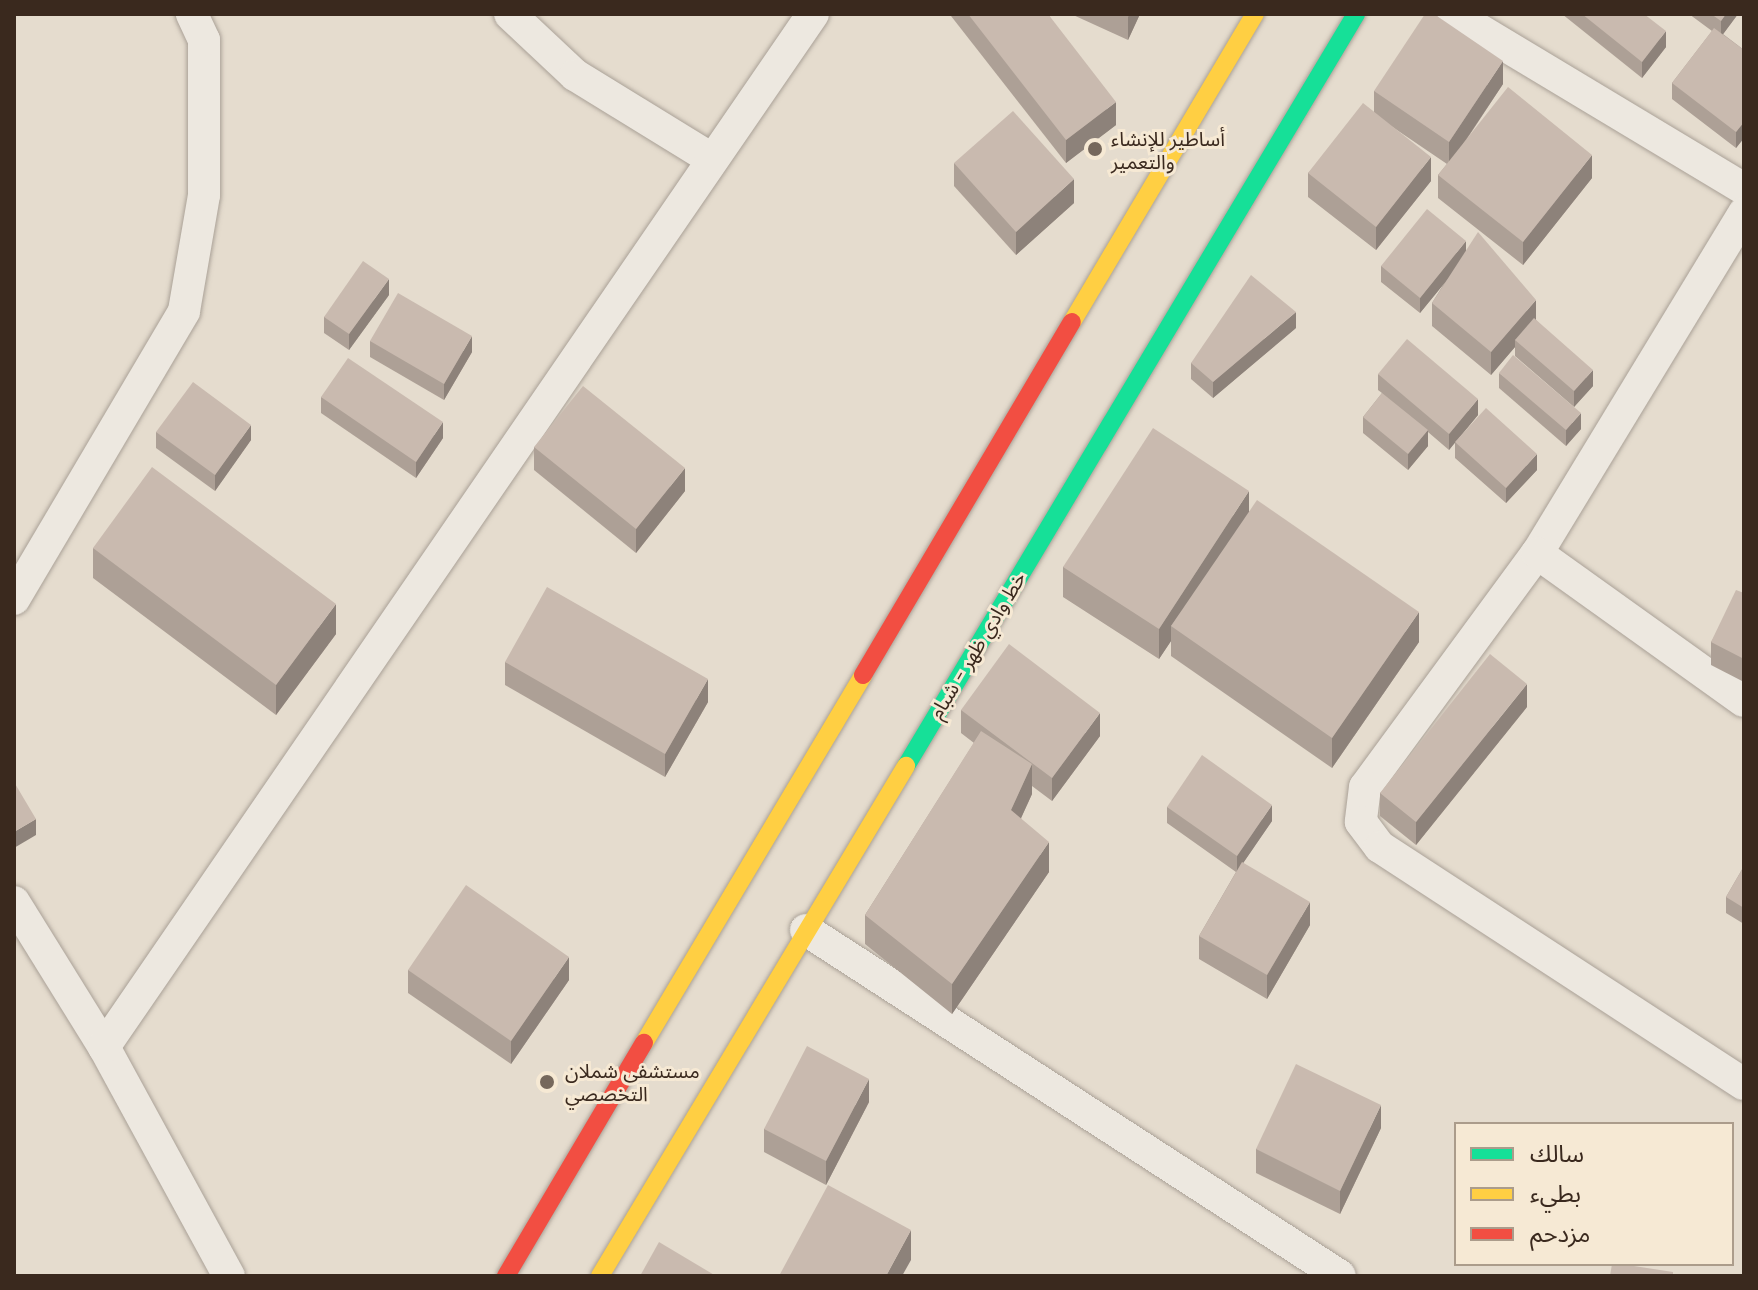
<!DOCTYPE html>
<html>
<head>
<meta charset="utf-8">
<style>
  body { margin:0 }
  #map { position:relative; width:1758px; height:1290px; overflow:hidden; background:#e5dcce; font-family:Lora,"Noto Sans Arabic",serif }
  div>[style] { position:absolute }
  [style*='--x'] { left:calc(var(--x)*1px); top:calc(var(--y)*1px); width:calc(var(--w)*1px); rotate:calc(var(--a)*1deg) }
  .roads { filter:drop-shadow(0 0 2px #aaa197) drop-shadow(0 0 2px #aaa197) }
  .street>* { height:32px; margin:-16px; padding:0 16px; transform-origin:16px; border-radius:16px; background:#ede8e0 }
  .fast>* { height:18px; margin:-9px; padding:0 9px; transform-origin:9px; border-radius:9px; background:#16e098 }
  .slow>* { height:18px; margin:-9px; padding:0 9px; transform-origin:9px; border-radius:9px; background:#ffcf43 }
  .jam>* { height:18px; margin:-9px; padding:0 9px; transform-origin:9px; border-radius:9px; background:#f24e42 }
  .wall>* { inset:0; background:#ada096 }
  .shaded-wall>* { inset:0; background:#8d827a }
  .building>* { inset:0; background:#c9baaf }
  .dots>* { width:22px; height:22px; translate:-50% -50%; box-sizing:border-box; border:4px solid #f6e9d4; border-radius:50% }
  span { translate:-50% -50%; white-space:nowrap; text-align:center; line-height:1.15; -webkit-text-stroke:6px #f6e9d4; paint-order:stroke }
  .poi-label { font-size:20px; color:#3a291e }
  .left { translate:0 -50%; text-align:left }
  .street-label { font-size:20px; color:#3a291e }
  .frame { position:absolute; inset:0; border:16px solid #3a291e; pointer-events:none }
  .legend { position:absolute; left:1454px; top:1122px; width:280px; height:144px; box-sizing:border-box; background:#f6e9d4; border:2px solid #ab9c8b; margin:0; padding:10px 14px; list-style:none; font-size:24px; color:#3a291e }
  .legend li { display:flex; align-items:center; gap:16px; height:40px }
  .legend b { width:40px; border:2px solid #ab9c8b }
</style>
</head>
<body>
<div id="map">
  <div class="roads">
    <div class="street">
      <div style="--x:510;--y:14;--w:89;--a:43.2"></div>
      <div style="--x:575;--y:75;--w:149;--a:31.6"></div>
      <div style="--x:1453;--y:14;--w:340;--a:31"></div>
      <div style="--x:1744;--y:213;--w:398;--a:121.3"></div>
      <div style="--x:1537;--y:553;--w:290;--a:126.3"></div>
      <div style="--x:1365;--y:787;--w:35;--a:97"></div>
      <div style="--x:1361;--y:822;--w:31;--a:53"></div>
      <div style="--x:1380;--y:847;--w:434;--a:33.1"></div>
      <div style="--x:1537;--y:553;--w:254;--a:35.6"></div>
      <div style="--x:14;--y:599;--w:334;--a:-59.4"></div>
      <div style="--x:184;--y:311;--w:118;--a:-80.2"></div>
      <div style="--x:204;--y:195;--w:155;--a:-90"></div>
      <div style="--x:204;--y:40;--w:29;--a:-115"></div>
      <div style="--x:14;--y:902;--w:171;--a:58.2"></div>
      <div style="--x:104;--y:1047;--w:261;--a:61.4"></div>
      <div style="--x:806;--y:930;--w:636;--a:32.94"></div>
      <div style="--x:104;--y:1047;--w:1253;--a:-55.54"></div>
    </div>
    <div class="fast">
      <div style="--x:906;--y:766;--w:876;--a:-59.1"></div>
    </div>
    <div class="slow">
      <div style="--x:1072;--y:322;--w:358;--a:-59.3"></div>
      <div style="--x:644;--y:1043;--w:428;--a:-59.2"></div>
      <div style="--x:600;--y:1276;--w:595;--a:-59.04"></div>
    </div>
    <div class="jam">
      <div style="--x:863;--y:675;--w:410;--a:-59.4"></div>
      <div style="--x:506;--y:1276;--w:271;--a:-59.4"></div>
    </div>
  </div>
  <div class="wall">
    <div style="clip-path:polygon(951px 14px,1048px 14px,1116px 125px,1066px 163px,951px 16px)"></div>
    <div style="clip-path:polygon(1071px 14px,1140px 14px,1128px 40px)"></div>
    <div style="clip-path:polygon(1562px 14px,1644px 14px,1666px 47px,1642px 78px)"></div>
    <div style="clip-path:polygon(1689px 14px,1738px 14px,1723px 34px,1744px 50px,1744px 138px,1736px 148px,1672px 99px,1672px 83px,1712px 31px)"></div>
    <div style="clip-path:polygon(1503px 84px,1467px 139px,1592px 178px,1523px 265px,1438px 198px,1438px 175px,1447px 164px,1391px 126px,1431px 181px,1376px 250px,1308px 197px,1308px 173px,1374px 112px,1374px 91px)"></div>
    <div style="clip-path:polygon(954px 163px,1074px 203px,1016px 255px,954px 186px)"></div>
    <div style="clip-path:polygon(1466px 251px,1536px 320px,1593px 386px,1574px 407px,1515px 356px,1515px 347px,1491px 375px,1432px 326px,1432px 303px,1445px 282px,1420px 313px,1381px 282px,1381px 266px)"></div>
    <div style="clip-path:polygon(389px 295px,349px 350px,324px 333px,324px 317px)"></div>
    <div style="clip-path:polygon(1296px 328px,1213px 398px,1191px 379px,1191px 363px)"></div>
    <div style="clip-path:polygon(370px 341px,472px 352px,444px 400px,370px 357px)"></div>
    <div style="clip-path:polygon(1499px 373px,1581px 429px,1566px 446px,1499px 388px)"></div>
    <div style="clip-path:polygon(1378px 374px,1478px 415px,1459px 438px,1537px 470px,1506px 503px,1455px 458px,1455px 442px,1449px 450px,1428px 432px,1428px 446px,1408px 470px,1363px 433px,1363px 417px,1382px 393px,1378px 390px)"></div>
    <div style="clip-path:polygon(321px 397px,443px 438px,416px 478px,321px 413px)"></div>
    <div style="clip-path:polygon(156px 432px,251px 440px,215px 491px,156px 448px)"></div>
    <div style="clip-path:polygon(534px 447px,685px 491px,636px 553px,534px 470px)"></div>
    <div style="clip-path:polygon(1249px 511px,1419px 642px,1332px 768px,1171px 656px,1171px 641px,1159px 659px,1063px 597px,1063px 567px)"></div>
    <div style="clip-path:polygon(93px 548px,336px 634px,276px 715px,93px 578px)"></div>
    <div style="clip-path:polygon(1744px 593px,1744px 682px,1711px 665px,1711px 642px)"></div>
    <div style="clip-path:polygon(505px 662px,708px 702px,665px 777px,505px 685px)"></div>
    <div style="clip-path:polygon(1527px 707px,1416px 845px,1380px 816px,1380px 793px)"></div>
    <div style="clip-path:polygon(961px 710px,1100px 736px,1052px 801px,1032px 786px,1032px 794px,1021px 818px,1049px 872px,952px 1014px,865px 944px,865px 915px,974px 743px,961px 733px)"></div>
    <div style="clip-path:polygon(1167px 807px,1272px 821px,1243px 863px,1310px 925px,1267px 999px,1199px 959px,1199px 936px,1236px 872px,1167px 823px)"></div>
    <div style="clip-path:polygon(1744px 866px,1744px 924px,1726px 913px,1726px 897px)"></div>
    <div style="clip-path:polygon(408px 970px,569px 980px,511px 1064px,408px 993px)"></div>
    <div style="clip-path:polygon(869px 1102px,826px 1185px,764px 1152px,764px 1129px)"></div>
    <div style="clip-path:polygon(1381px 1128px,1340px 1214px,1256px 1173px,1256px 1149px)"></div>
  </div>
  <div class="shaded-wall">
    <div style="clip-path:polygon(1130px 14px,1140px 14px,1128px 40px,1128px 17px)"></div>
    <div style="clip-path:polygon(1726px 14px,1738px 14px,1721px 37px,1721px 21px)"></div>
    <div style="clip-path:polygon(1666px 31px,1666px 47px,1642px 78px,1642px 62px)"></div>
    <div style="clip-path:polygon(1503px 61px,1503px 84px,1449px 165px,1449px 142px)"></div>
    <div style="clip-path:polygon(1116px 102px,1116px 125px,1066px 163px,1066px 140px)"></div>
    <div style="clip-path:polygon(1744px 122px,1744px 138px,1736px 148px,1736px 132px)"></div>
    <div style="clip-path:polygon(1592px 155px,1592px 178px,1523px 265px,1523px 242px)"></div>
    <div style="clip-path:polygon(1431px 157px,1431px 181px,1376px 250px,1376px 227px)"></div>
    <div style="clip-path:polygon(1074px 179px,1074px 203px,1016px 255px,1016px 232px)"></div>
    <div style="clip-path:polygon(1466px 241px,1466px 257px,1420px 313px,1420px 298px)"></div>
    <div style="clip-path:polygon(389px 279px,389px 295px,349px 350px,349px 334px)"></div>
    <div style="clip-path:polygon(1536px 300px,1536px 323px,1515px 340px,1515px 347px,1491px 375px,1491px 352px)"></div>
    <div style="clip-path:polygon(1296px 312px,1296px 328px,1213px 398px,1213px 382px)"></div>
    <div style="clip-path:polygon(472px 336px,472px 352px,444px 400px,444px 384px)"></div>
    <div style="clip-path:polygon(1593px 370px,1593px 386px,1574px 407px,1574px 391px)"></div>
    <div style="clip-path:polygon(1478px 399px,1478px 415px,1449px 450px,1449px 434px)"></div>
    <div style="clip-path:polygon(1581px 413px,1581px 429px,1566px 446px,1566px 430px)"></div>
    <div style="clip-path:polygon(443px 422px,443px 438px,416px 478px,416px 462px)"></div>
    <div style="clip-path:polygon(251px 425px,251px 440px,215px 491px,215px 475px)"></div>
    <div style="clip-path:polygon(1428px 430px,1428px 446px,1408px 470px,1408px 454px)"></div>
    <div style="clip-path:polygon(1537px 454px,1537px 470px,1506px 503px,1506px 488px)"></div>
    <div style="clip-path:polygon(685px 468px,685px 491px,636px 553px,636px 529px)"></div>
    <div style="clip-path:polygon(1249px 491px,1249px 520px,1171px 626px,1171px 641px,1159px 659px,1159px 629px)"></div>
    <div style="clip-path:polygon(336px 604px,336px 634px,276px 715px,276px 685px)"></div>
    <div style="clip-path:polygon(1419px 612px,1419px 642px,1332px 768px,1332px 738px)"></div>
    <div style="clip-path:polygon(708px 679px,708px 702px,665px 777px,665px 754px)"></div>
    <div style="clip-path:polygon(1527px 684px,1527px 707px,1416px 845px,1416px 822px)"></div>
    <div style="clip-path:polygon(1100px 713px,1100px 736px,1052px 801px,1052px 778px)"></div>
    <div style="clip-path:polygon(1032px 764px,1032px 794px,1011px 840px,1011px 810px)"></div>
    <div style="clip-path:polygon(1272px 805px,1272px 821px,1237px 872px,1237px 856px)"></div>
    <div style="clip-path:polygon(36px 819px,36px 835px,14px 848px,14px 832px)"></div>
    <div style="clip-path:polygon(1049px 842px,1049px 872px,952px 1014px,952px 984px)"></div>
    <div style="clip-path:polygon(1310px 902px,1310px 925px,1267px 999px,1267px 975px)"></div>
    <div style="clip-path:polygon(569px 957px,569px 980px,511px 1064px,511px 1041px)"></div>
    <div style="clip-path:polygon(869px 1079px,869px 1102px,826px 1185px,826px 1161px)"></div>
    <div style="clip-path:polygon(1381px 1105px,1381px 1128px,1340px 1214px,1340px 1191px)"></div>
    <div style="clip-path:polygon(911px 1230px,911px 1260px,902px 1276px,886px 1276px)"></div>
  </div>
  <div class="building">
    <div style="clip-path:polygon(968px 14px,1048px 14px,1116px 102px,1066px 140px)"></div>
    <div style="clip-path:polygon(1425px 14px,1434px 14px,1503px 61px,1449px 142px,1374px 91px)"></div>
    <div style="clip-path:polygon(1582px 14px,1644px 14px,1666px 31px,1642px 62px)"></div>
    <div style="clip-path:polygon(1711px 14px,1726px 14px,1721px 21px)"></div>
    <div style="clip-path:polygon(1714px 28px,1744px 50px,1744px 122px,1736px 132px,1672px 83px)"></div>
    <div style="clip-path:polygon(1508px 87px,1592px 155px,1523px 242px,1438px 175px)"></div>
    <div style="clip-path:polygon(1363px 103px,1431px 157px,1376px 227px,1308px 173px)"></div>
    <div style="clip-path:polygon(1013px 111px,1074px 179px,1016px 232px,954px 163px)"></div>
    <div style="clip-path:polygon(1427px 209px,1466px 241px,1420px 298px,1381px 266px)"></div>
    <div style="clip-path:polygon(1478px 232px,1536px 300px,1491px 352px,1432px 303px)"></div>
    <div style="clip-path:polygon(363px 261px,389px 279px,349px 334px,324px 317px)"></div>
    <div style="clip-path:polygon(1251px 275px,1296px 312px,1213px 382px,1191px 363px)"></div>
    <div style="clip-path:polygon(398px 293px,472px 336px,444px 384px,370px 341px)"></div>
    <div style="clip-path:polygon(1534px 318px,1593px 370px,1574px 391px,1515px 340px)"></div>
    <div style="clip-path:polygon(1407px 339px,1478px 399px,1449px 434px,1378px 374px)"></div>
    <div style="clip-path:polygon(1513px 355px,1581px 413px,1566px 430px,1499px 373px)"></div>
    <div style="clip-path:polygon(348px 358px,443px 422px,416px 462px,321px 397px)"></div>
    <div style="clip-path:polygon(193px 382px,251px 425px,215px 475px,156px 432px)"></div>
    <div style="clip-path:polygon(583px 386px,685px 468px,636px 529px,534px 447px)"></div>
    <div style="clip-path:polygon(1382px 393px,1428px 430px,1408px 454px,1363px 417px)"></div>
    <div style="clip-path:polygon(1486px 408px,1537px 454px,1506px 488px,1455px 442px)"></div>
    <div style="clip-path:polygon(1153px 428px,1249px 491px,1159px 629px,1063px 567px)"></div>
    <div style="clip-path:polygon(152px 467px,336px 604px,276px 685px,93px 548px)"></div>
    <div style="clip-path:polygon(1257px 500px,1419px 612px,1332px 738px,1171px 626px)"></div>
    <div style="clip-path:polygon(547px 587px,708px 679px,665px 754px,505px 662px)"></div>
    <div style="clip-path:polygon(1736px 590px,1744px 593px,1744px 659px,1711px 642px)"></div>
    <div style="clip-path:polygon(1009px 644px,1100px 713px,1052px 778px,961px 710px)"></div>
    <div style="clip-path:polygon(1490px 654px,1527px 684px,1416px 822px,1380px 793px)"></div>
    <div style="clip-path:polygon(981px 731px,1032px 764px,1011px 810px,1049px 842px,952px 984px,865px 915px)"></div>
    <div style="clip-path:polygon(1202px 755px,1272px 805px,1237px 856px,1167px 807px)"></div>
    <div style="clip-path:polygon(14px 782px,36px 819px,14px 832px)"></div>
    <div style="clip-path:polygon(1242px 862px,1310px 902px,1267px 975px,1199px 936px)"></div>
    <div style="clip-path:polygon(1744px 866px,1744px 908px,1726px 897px)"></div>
    <div style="clip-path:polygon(466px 885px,569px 957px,511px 1041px,408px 970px)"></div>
    <div style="clip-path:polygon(807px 1046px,869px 1079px,826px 1161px,764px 1129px)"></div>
    <div style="clip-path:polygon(1296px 1064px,1381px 1105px,1340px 1191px,1256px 1149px)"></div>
    <div style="clip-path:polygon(828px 1185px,911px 1230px,886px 1276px,779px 1276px)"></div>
    <div style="clip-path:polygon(659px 1242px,716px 1276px,640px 1276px)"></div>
    <div style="clip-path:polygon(1612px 1264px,1621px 1264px,1673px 1272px,1673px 1276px,1610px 1276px)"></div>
  </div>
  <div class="dots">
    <div style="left:1095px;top:149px;background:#76685c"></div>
    <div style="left:547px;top:1082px;background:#76685c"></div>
  </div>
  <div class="poi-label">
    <span class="left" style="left:1111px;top:150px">أساطير للإنشاء<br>والتعمير</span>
    <span class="left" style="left:565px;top:1082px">مستشفى شملان<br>التخصصي</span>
  </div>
  <div class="street-label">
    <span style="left:977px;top:645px;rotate:-59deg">خط وادي ظهر - شبام</span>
  </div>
  <div class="frame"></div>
  <ul class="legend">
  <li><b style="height:10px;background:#16e098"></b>سالك</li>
  <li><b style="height:10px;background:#ffcf43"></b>بطيء</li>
  <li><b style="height:10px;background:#f24e42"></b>مزدحم</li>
  </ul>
</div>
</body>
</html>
